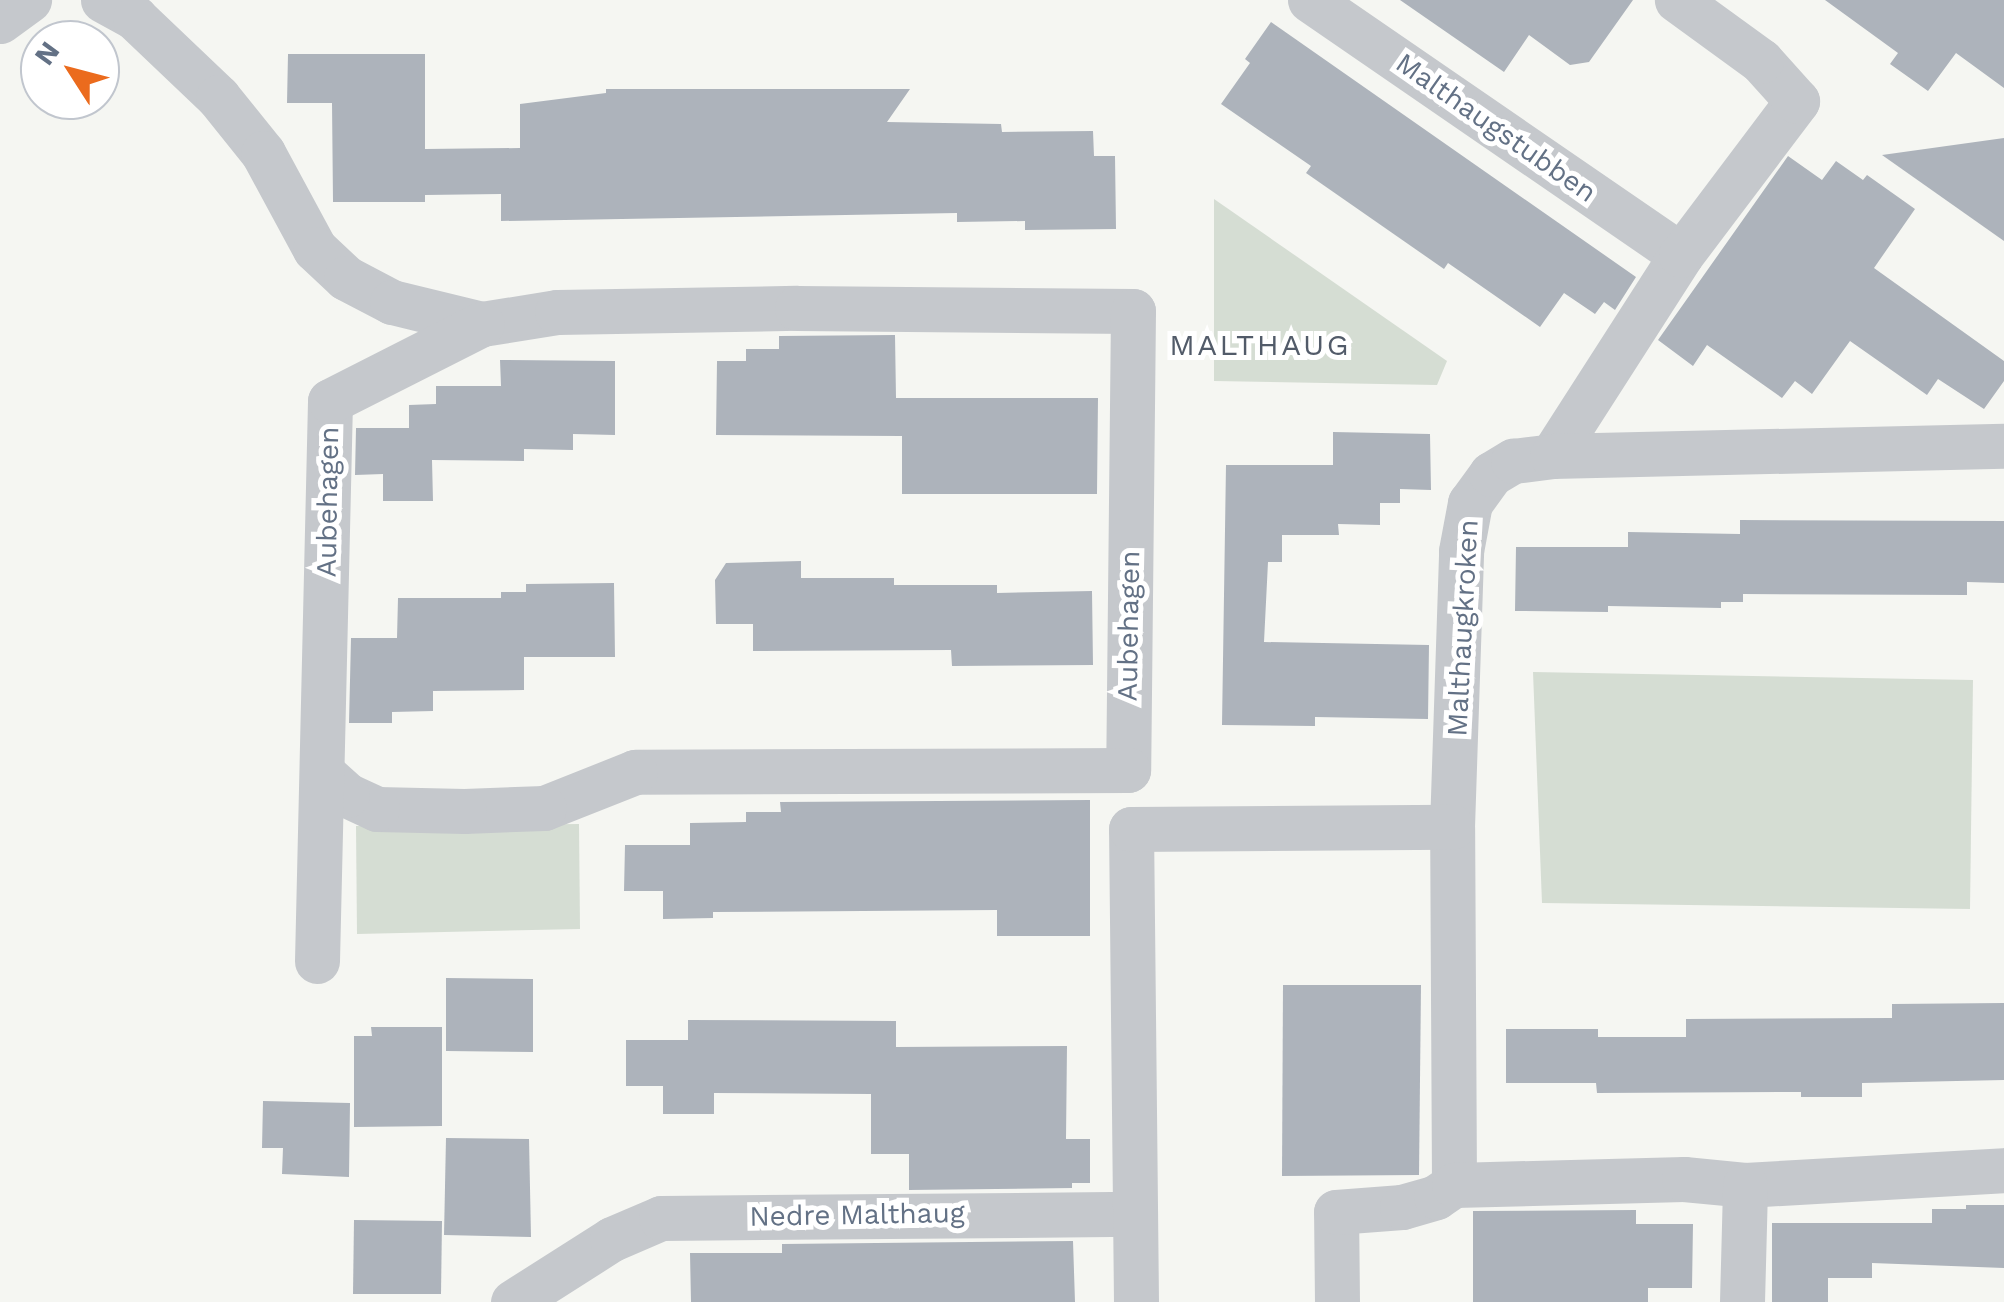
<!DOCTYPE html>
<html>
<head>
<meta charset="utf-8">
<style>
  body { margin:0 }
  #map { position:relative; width:2004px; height:1302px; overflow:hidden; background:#f5f6f2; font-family:"Work Sans",sans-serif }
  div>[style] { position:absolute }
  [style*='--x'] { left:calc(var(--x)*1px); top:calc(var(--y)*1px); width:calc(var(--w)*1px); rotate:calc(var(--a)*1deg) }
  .green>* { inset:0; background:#d5ddd3 }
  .building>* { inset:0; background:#adb3bb }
  .street>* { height:45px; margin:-22.5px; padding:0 22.5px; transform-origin:22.5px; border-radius:22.5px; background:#c5c8cc }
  span { translate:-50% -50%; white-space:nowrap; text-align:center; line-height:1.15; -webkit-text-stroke:10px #fff; paint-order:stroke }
  .street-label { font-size:28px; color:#637185 }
  .neighbourhood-label { font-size:30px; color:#525b69; letter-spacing:2.5px }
  .north { position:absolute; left:20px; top:20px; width:100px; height:100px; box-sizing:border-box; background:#fff; border:2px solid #c1c6ce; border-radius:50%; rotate:306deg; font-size:28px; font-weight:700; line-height:40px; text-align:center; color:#637185 }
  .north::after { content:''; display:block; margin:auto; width:35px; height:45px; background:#eb6b1d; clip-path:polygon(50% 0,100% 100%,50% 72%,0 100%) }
</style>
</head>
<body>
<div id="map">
  <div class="green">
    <div style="clip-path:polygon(1214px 199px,1447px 361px,1437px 385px,1214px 381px)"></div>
    <div style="clip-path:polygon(1533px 672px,1973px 680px,1970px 909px,1542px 903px)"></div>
    <div style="clip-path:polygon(579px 824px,580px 929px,357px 934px,356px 826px)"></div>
  </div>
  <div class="building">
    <div style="clip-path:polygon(1400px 0,1633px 0,1589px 62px,1570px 65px,1529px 35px,1504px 72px)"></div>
    <div style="clip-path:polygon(1825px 0,2004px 0,2004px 88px,1956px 53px,1928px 91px,1890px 64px,1898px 53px)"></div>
    <div style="clip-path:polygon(1271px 22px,1636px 277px,1615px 310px,1604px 302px,1595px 314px,1564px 293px,1540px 327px,1448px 263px,1444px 269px,1306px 173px,1311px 166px,1221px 104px,1250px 63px,1245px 59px)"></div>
    <div style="clip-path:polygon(288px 54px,425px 54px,425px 149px,520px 148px,520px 104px,606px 93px,606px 89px,910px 89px,887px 122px,1001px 124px,1002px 132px,1093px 131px,1094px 156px,1115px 156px,1116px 229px,1025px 230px,1025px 221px,957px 222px,957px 213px,501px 221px,501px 194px,425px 195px,425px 202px,333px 202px,332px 103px,287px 103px)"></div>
    <div style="clip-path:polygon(2004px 138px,2004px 241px,1882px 155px)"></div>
    <div style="clip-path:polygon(1788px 156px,1822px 180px,1836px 161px,1863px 180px,1867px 175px,1915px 209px,1874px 268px,2004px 361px,2004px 381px,1984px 409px,1938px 379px,1927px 395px,1850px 341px,1812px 394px,1795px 381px,1782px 398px,1707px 345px,1693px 366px,1658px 340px)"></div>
    <div style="clip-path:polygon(895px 335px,896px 398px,1098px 398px,1097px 494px,902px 494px,902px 436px,716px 435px,717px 361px,746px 361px,746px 349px,779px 349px,779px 336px)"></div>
    <div style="clip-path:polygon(500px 360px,615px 361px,615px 435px,573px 434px,573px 450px,524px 449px,524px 461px,432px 460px,433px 501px,383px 501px,383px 474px,355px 475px,356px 428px,409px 428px,409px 405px,436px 404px,436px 386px,501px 386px)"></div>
    <div style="clip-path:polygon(1333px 432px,1430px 434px,1431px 490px,1400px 489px,1400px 503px,1380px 503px,1380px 525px,1338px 524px,1339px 535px,1282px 535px,1282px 562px,1268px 562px,1264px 642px,1429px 645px,1428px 719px,1315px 717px,1315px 726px,1222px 725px,1226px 465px,1333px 465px)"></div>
    <div style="clip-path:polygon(1740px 520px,2004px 521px,2004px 583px,1967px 582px,1967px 595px,1743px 594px,1743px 602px,1721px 602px,1721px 608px,1608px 606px,1608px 612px,1515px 611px,1516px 547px,1628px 547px,1628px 532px,1740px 534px)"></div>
    <div style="clip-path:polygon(801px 561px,801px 578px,894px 578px,894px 585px,997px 585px,997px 593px,1092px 591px,1093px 665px,952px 666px,951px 650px,753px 651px,753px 624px,716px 624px,715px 580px,726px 563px)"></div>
    <div style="clip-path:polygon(614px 583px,615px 657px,524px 657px,524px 690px,433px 691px,433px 711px,392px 712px,392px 723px,349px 723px,351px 638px,397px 638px,398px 598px,501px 598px,501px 592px,526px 592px,526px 584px)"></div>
    <div style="clip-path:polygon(1090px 800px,1090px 936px,997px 936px,997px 910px,713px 912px,713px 918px,663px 919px,663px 891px,624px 891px,625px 845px,690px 845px,690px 823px,746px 822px,746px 812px,781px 812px,780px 802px)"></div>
    <div style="clip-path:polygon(446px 978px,533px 979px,533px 1052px,446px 1051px)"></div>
    <div style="clip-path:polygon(1283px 985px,1421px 985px,1419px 1175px,1282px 1176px)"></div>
    <div style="clip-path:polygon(2004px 1003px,2004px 1080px,1862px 1083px,1862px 1097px,1801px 1097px,1801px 1092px,1597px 1093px,1596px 1083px,1506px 1083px,1506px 1029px,1598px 1029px,1598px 1037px,1686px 1037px,1686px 1019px,1892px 1018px,1892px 1004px)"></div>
    <div style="clip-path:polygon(688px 1020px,896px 1021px,896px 1047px,1067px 1046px,1066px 1139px,1090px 1139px,1090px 1183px,1072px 1183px,1072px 1188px,909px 1190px,909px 1154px,871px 1154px,871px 1094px,714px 1093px,714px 1114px,663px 1114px,663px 1086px,626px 1086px,626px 1040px,688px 1040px)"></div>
    <div style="clip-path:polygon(371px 1027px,442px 1027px,442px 1126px,354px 1127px,354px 1036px,372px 1036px)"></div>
    <div style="clip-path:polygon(263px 1101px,350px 1103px,349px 1177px,282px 1174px,283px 1148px,262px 1148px)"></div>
    <div style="clip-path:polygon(446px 1138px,529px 1139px,531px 1237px,444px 1235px)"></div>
    <div style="clip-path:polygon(1966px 1205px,2004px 1205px,2004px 1268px,1872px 1263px,1872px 1278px,1828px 1278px,1828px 1302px,1772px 1302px,1772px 1223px,1932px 1223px,1932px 1209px,1966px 1209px)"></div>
    <div style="clip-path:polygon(1636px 1210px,1636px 1224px,1693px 1224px,1692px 1288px,1648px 1288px,1648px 1302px,1473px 1302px,1473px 1211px)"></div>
    <div style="clip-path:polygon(354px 1220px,442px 1221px,441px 1294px,353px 1294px)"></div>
    <div style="clip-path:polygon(1073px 1241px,1075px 1302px,691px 1302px,690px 1253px,782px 1253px,782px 1244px)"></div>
  </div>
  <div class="street">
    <div style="--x:103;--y:0;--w:37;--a:29"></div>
    <div style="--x:135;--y:18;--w:115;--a:43.6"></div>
    <div style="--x:218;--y:97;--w:72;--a:51.2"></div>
    <div style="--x:263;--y:153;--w:109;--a:61.6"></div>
    <div style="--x:315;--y:249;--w:42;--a:43.1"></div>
    <div style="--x:346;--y:278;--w:52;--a:27.6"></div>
    <div style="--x:392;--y:302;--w:93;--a:13.7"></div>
    <div style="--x:482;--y:324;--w:76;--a:-9.1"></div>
    <div style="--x:557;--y:312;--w:240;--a:-1"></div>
    <div style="--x:797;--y:308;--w:336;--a:0.5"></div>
    <div style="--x:1133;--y:311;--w:459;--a:90.6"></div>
    <div style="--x:1128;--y:770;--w:493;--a:179.8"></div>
    <div style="--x:635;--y:772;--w:98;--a:158.4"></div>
    <div style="--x:544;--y:808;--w:80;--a:177.9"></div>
    <div style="--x:464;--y:811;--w:87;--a:-178.7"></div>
    <div style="--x:377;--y:809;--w:33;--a:-155"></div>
    <div style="--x:347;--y:795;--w:31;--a:-138"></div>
    <div style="--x:1310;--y:0;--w:450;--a:34.5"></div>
    <div style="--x:0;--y:21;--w:36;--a:-36"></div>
    <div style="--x:1552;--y:456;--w:239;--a:-57.3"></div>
    <div style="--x:1681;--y:255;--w:193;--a:-53"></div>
    <div style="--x:1797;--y:101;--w:54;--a:-132"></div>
    <div style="--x:1761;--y:61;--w:104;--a:-144"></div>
    <div style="--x:317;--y:961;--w:560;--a:-88.67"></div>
    <div style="--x:330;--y:401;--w:170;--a:-26.9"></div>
    <div style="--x:1454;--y:1185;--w:358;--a:-90.3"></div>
    <div style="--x:1452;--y:827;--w:276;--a:-88.1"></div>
    <div style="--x:1461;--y:551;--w:49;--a:-79.4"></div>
    <div style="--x:1470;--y:503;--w:36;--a:-54"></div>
    <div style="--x:1491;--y:474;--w:26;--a:-31"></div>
    <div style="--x:1513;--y:461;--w:39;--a:-7"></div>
    <div style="--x:1552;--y:456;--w:452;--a:-1.3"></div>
    <div style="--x:513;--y:1302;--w:117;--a:-32.5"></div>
    <div style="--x:612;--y:1239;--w:53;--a:-23.2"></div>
    <div style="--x:661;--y:1218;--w:474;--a:-0.5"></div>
    <div style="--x:1136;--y:1302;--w:473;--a:-90.6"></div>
    <div style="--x:1131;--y:829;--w:321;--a:-0.4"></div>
    <div style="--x:1337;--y:1302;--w:90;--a:-90.6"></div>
    <div style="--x:1336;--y:1212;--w:66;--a:-4.3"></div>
    <div style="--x:1402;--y:1207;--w:35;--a:-16"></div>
    <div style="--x:1436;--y:1197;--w:22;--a:-34"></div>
    <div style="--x:1454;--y:1185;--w:230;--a:-1.5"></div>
    <div style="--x:1684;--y:1179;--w:61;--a:5.6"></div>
    <div style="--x:1745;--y:1185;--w:259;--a:-3.3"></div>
    <div style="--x:1742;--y:1302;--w:117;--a:-88.5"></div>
  </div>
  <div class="street-label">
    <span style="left:1496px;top:128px;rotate:35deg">Malthaugstubben</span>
    <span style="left:328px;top:502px;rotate:-89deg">Aubehagen</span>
    <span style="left:1129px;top:626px;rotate:-89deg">Aubehagen</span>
    <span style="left:1463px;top:628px;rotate:-87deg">Malthaugkroken</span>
    <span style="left:857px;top:1215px;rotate:-1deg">Nedre Malthaug</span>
  </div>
  <div class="neighbourhood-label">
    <span style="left:1260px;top:345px">MALTHAUG</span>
  </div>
  <div class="north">N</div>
</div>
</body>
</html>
